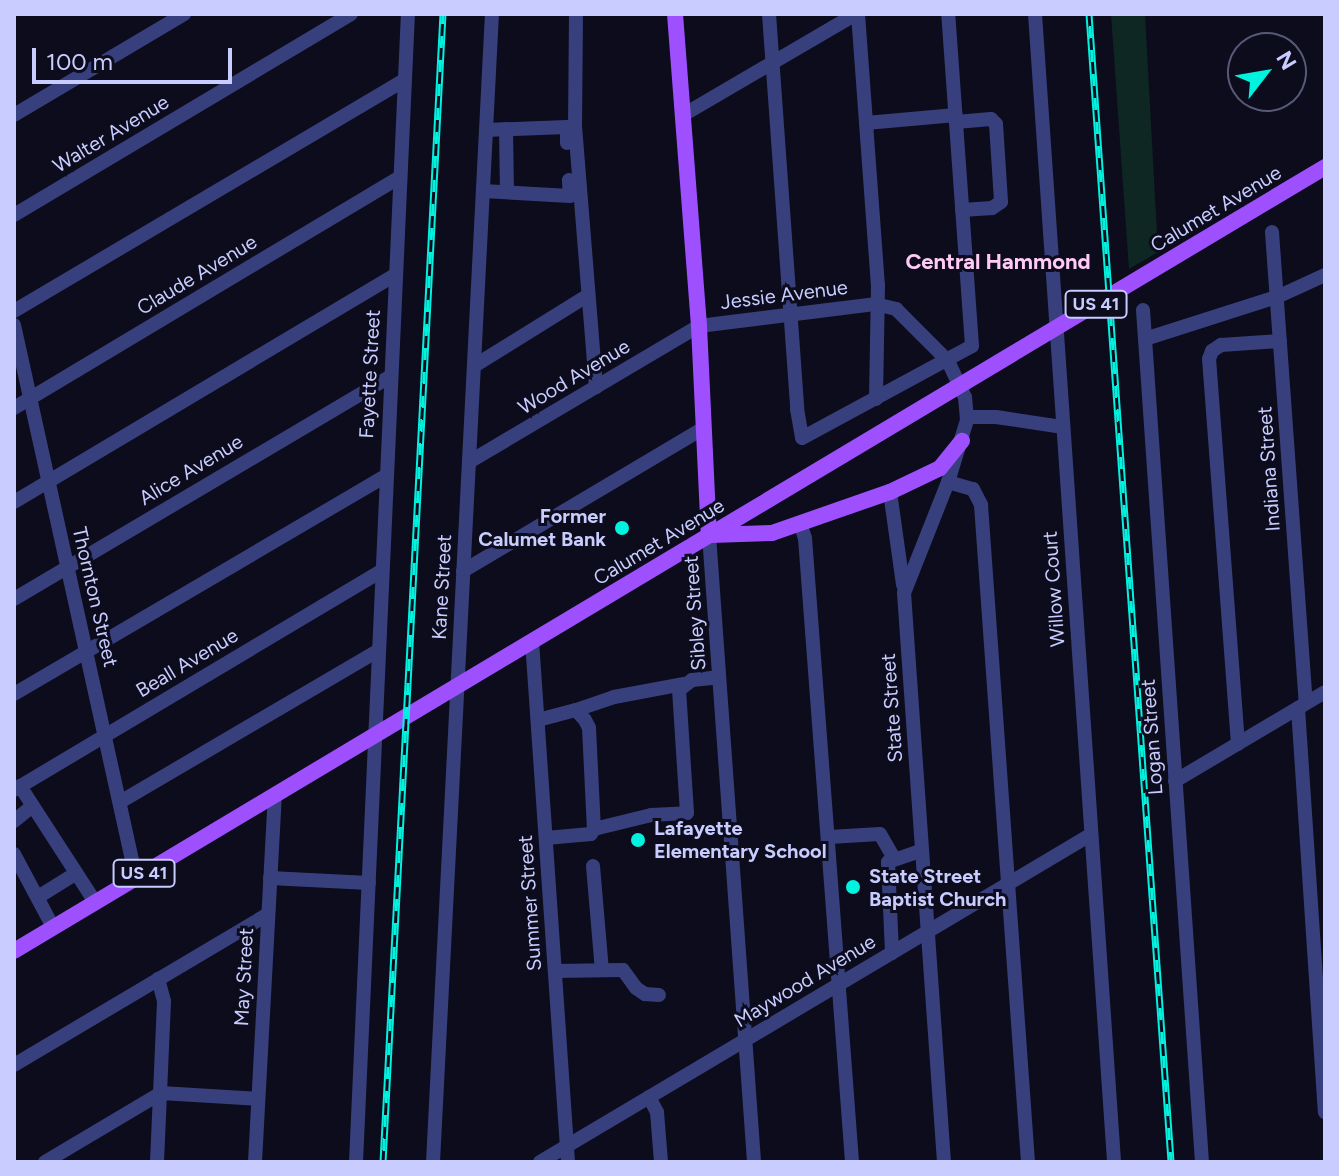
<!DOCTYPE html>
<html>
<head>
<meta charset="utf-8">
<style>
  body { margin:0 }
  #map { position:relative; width:1339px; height:1176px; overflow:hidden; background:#0c0c1d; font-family:Figtree,sans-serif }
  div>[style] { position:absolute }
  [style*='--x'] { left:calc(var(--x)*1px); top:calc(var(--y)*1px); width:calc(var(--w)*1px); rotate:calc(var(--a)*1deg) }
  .green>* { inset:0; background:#0f2722 }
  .minor>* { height:14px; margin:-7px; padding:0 7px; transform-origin:7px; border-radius:7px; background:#37407c }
  .major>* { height:16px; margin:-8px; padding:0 8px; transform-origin:8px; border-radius:8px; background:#9e50fe }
  .rail>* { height:7px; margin-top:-3.5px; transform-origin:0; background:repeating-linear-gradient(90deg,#0c0c1d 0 12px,#01f2df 0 24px); box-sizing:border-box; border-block:2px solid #01f2df }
  .dots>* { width:22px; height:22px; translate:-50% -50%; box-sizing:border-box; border:4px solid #0c0c1d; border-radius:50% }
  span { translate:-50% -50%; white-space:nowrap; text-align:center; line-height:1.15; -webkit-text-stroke:6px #0c0c1d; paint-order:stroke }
  .shield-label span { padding:2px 6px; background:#0c0c1d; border:2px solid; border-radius:6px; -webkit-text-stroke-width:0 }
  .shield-label { font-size:18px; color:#c8ccff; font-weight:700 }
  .street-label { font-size:20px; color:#c8ccff }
  .poi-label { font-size:20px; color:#c8ccff; font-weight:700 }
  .right { translate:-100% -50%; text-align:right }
  .left { translate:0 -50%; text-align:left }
  .neighbourhood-label { font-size:22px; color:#ffcaf5; font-weight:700 }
  .frame { position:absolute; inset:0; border:16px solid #c8ccff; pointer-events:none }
  .north { position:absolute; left:1227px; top:32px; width:80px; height:80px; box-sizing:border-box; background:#0c0c1d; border:2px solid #575977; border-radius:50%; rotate:59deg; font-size:22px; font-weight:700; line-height:32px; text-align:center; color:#c8ccff }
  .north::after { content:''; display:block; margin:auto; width:28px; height:36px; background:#01f2df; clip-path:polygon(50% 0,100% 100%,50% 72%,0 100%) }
  .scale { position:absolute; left:32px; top:48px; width:200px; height:36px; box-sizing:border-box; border:4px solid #c8ccff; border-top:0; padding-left:10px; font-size:24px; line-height:28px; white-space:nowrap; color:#c8ccff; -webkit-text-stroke:6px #0c0c1d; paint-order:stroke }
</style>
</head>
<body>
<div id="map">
  <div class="green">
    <div style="clip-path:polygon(1111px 14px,1145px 14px,1158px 252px,1129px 269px)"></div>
  </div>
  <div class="minor">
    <div style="--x:576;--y:14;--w:112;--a:90.5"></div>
    <div style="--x:575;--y:126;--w:262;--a:85.4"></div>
    <div style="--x:769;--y:14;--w:396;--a:85.9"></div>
    <div style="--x:797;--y:409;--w:29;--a:80"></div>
    <div style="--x:802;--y:438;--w:193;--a:-28.4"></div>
    <div style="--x:972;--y:346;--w:333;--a:-94.1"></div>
    <div style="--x:858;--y:14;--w:272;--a:85.8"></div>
    <div style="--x:878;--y:285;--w:114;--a:91"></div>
    <div style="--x:1035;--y:14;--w:1151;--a:86.06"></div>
    <div style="--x:14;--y:115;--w:198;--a:-30.7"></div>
    <div style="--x:683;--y:115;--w:200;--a:-30.3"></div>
    <div style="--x:956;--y:122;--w:35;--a:-5"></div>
    <div style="--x:991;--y:119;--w:7;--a:45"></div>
    <div style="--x:996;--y:124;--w:78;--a:86.3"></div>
    <div style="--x:1001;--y:202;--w:11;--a:146"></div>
    <div style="--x:992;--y:208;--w:30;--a:176"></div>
    <div style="--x:866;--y:123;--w:90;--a:-5.1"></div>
    <div style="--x:506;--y:129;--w:63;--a:89.1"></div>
    <div style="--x:486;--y:130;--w:81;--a:-2.1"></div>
    <div style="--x:567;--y:127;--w:16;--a:90"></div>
    <div style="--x:483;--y:191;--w:87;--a:3.3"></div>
    <div style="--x:570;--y:196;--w:16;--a:-94"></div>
    <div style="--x:14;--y:215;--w:392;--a:-30.8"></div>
    <div style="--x:1272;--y:232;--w:472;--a:85.9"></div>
    <div style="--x:1143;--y:310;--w:854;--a:86.04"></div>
    <div style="--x:14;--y:311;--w:454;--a:-30.6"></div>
    <div style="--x:14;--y:325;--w:566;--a:77.56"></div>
    <div style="--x:1145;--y:339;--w:139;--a:-17.7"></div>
    <div style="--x:1277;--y:297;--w:53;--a:-24.6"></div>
    <div style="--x:474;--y:366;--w:133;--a:-31.8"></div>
    <div style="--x:14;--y:408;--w:450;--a:-30.9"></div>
    <div style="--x:967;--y:417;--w:29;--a:0"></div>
    <div style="--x:996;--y:417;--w:68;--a:8.5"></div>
    <div style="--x:469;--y:462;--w:267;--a:-30.6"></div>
    <div style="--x:699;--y:326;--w:177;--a:-7.1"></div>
    <div style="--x:875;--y:304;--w:22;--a:13"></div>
    <div style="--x:896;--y:309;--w:74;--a:45"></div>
    <div style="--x:948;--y:361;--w:40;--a:65"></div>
    <div style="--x:965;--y:397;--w:23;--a:85"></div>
    <div style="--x:967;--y:420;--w:65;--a:107"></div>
    <div style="--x:948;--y:482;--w:119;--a:111.6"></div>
    <div style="--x:904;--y:593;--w:570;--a:85.98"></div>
    <div style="--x:948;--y:482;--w:26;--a:16"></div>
    <div style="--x:973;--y:489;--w:18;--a:63"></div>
    <div style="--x:981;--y:505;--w:659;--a:85.91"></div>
    <div style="--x:890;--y:492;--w:94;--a:82"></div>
    <div style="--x:14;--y:502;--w:443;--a:-30.8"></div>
    <div style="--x:800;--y:523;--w:16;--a:72"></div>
    <div style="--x:805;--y:538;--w:626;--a:85.69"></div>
    <div style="--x:709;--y:535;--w:629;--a:85.89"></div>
    <div style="--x:463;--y:571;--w:280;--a:-30.7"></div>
    <div style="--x:14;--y:599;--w:436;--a:-30.6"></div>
    <div style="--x:532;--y:641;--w:522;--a:86.05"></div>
    <div style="--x:14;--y:694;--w:430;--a:-30.4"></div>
    <div style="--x:1298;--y:708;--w:405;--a:86.2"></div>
    <div style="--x:576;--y:710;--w:40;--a:-18.9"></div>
    <div style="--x:614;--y:697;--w:70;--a:-10.7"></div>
    <div style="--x:538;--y:720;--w:39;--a:-15"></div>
    <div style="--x:576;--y:710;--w:13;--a:48"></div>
    <div style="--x:585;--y:720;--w:9;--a:63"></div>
    <div style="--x:589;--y:728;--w:101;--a:87.2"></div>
    <div style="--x:1238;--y:744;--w:386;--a:-94.3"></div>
    <div style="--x:1209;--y:359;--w:9;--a:-69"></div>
    <div style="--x:1212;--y:351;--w:11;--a:-34"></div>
    <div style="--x:1221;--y:345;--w:59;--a:-3.9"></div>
    <div style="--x:1175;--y:781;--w:174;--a:-30.7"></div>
    <div style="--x:20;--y:786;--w:138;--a:57.1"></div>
    <div style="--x:14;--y:790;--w:426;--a:-30.8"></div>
    <div style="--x:120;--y:802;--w:298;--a:-30.4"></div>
    <div style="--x:14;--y:821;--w:22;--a:-39"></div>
    <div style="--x:829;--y:837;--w:51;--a:-3.4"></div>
    <div style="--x:880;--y:834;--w:28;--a:60"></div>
    <div style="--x:546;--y:838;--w:45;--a:-5.1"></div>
    <div style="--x:591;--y:834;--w:6;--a:-59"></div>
    <div style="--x:594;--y:829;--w:59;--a:-13.8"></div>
    <div style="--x:651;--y:815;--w:36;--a:-3"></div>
    <div style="--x:687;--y:813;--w:123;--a:-93.7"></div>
    <div style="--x:679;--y:690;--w:16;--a:-38"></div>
    <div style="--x:692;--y:680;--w:27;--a:-6"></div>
    <div style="--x:14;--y:854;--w:83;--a:61.9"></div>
    <div style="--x:593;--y:866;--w:104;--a:85.1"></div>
    <div style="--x:270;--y:878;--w:99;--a:2.9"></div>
    <div style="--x:38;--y:897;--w:44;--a:-31.9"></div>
    <div style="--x:892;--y:953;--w:91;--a:-92.5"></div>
    <div style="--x:888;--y:862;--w:36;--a:-19"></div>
    <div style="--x:555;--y:971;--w:68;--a:-0.8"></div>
    <div style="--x:623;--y:970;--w:22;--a:54"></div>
    <div style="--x:636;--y:988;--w:11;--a:34"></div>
    <div style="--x:645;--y:994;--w:14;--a:4"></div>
    <div style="--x:14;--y:1065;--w:295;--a:-30.7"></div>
    <div style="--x:649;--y:1097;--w:17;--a:62"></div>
    <div style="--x:657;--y:1112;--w:50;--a:85.4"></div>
    <div style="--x:45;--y:1162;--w:135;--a:-30.7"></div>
    <div style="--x:161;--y:1093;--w:97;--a:3.5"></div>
    <div style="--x:157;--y:1162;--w:161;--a:-87.5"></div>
    <div style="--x:164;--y:1001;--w:23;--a:-105"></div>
    <div style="--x:255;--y:1162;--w:368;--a:-86.9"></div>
    <div style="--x:356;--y:1162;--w:1149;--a:-87.41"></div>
    <div style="--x:433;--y:1162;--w:1150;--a:-87.06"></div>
    <div style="--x:540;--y:1162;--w:640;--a:-30.73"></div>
  </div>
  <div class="major">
    <div style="--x:675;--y:14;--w:313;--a:85.6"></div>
    <div style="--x:699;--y:326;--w:209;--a:87.3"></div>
    <div style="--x:711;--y:535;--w:61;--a:-1.9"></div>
    <div style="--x:772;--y:533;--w:125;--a:-19.2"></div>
    <div style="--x:890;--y:492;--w:55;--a:-25.6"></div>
    <div style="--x:940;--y:468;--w:35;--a:-51"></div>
    <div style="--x:14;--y:951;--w:1528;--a:-30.88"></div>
  </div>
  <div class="rail">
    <div style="--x:1089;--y:14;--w:1151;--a:85.91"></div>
    <div style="--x:383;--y:1162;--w:1150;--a:-87.01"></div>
  </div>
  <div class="dots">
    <div style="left:622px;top:528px;background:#01f2df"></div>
    <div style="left:638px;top:840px;background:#01f2df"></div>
    <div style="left:853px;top:887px;background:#01f2df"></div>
  </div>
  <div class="shield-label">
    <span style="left:1096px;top:304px">US 41</span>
    <span style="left:144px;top:873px">US 41</span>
  </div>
  <div class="street-label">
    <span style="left:111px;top:134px;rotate:-31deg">Walter Avenue</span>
    <span style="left:1216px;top:209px;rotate:-31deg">Calumet Avenue</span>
    <span style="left:197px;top:275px;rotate:-31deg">Claude Avenue</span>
    <span style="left:784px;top:295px;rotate:-7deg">Jessie Avenue</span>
    <span style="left:370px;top:374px;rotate:-87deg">Fayette Street</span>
    <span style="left:574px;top:377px;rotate:-31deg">Wood Avenue</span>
    <span style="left:1269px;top:469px;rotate:-94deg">Indiana Street</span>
    <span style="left:191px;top:470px;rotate:-31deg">Alice Avenue</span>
    <span style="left:659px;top:542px;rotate:-31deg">Calumet Avenue</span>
    <span style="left:442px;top:587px;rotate:-87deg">Kane Street</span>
    <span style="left:1054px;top:589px;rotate:-94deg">Willow Court</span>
    <span style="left:95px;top:597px;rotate:77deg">Thornton Street</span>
    <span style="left:695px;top:613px;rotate:-94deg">Sibley Street</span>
    <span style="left:187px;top:663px;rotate:-31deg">Beall Avenue</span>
    <span style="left:892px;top:708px;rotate:-94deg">State Street</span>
    <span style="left:1152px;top:737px;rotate:-94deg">Logan Street</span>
    <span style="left:530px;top:903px;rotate:-94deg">Summer Street</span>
    <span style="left:244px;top:977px;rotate:-87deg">May Street</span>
    <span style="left:805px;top:981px;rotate:-31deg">Maywood Avenue</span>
  </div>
  <div class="poi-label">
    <span class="right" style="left:606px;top:528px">Former<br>Calumet Bank</span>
    <span class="left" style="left:654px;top:840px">Lafayette<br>Elementary School</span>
    <span class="left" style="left:869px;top:888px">State Street<br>Baptist Church</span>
  </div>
  <div class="neighbourhood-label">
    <span style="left:998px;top:262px">Central Hammond</span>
  </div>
  <div class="frame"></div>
  <div class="north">N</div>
  <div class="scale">100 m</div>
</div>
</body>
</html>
